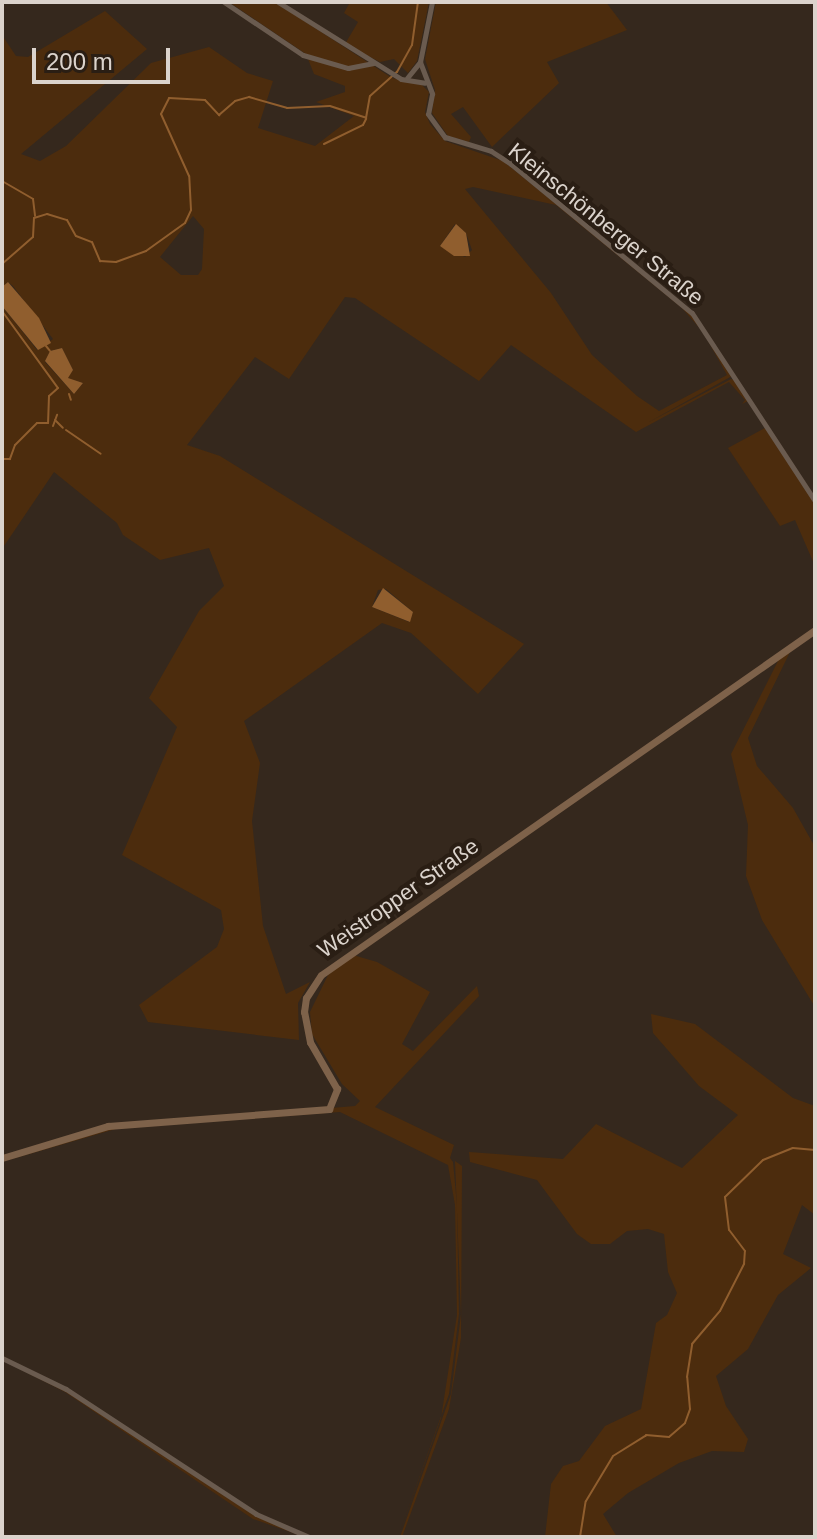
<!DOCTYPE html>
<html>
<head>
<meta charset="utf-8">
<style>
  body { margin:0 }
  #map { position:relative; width:817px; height:1539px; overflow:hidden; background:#35281d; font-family:Helvetica,sans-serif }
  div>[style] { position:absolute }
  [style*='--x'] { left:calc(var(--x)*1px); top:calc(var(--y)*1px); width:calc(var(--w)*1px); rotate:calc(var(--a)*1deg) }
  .green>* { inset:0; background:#4c2c0d }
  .water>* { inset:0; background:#905e2e }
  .stream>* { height:2px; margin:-1px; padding:0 1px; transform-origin:1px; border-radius:1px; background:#905e2e }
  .street>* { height:5px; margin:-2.5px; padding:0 2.5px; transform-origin:2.5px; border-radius:2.5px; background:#6a5b4f }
  .secondary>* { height:7px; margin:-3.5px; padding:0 3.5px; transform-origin:3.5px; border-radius:3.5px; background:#7e624a }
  span { translate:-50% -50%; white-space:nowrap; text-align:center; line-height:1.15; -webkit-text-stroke:8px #2a1e14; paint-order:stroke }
  .street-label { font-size:22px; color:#dbd3cc }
  .frame { position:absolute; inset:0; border:4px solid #dbd3cc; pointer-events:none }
  .scale { position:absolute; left:32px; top:48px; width:138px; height:36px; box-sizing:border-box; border:4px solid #dbd3cc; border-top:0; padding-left:10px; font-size:24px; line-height:28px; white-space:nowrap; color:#dbd3cc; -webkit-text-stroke:6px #2a1e14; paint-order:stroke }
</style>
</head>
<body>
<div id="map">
  <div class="green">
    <div style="clip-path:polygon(evenodd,229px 2px,275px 2px,392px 78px,422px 85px,429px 92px,425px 112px,430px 124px,445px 141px,503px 161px,691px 314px,732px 376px,647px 423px,731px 379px,735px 381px,748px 401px,742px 404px,745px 400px,729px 382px,636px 432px,511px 345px,479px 381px,355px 298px,345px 297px,289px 379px,255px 357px,187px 445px,220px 456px,524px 644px,478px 694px,411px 633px,382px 623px,244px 721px,260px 763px,252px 821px,263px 926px,286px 994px,310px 982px,298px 1003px,299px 1040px,148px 1022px,139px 1005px,217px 947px,224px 929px,221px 910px,122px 855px,177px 727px,149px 698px,199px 611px,224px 586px,209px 548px,160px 560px,123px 535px,117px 523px,54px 472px,2px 549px,2px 306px,37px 350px,53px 339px,13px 286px,8px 282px,2px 287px,2px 35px,16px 56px,28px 57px,105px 11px,147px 49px,21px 154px,40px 161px,66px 146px,151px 63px,209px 47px,247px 73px,273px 81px,258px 128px,315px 146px,354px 116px,316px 102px,345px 92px,345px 86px,314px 74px,306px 54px,229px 2px,473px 187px,556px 205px,682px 308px,703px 332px,727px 375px,659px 411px,637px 396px,592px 355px,551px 293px,465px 189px,473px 187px,229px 2px,193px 216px,204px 229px,202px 269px,198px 275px,181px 275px,160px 257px,193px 216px,229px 2px,455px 224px,466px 233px,472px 250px,465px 257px,440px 246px,455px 224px,229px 2px,62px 348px,73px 370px,67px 378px,83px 383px,74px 394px,45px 362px,50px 351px,62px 348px,229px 2px,386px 589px,413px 612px,409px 622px,372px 607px,378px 590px,386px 589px)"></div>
    <div style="clip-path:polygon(350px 2px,429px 2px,417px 61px,408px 73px,394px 59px,380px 62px,345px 44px,358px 22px,344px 13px)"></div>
    <div style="clip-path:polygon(436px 2px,606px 2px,627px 30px,547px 62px,559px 83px,492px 147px,463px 107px,451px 114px,471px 137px,469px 142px,448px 136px,432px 113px,435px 90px,425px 59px)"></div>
    <div style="clip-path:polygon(765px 428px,815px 503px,815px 566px,795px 520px,780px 526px,728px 448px)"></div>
    <div style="clip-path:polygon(790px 652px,748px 738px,757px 766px,793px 808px,815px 847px,815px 1007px,762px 920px,746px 876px,748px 825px,731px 754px,779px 659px)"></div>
    <div style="clip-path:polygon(353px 955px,377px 962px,430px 992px,402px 1044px,413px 1051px,477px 986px,479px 996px,375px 1107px,454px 1145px,450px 1158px,453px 1162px,457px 1205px,459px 1314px,449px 1394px,398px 1537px,441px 1418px,457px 1315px,455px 1205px,448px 1165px,340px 1112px,119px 1128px,2px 1162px,119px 1126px,355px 1106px,360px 1101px,342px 1084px,312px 1034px,310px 1012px,328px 975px)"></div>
    <div style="clip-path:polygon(651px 1014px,695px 1024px,793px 1098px,815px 1106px,815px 1215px,802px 1205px,783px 1254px,811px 1268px,778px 1295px,748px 1349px,716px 1376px,726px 1406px,748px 1439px,744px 1452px,712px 1451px,679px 1463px,628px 1493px,603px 1514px,617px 1537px,545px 1537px,551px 1484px,563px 1466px,579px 1461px,605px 1426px,641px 1409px,656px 1323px,667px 1315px,677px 1293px,668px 1272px,664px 1234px,648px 1229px,627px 1231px,610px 1244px,591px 1244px,577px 1234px,537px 1180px,470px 1162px,469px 1152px,563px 1159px,596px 1124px,682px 1168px,738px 1115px,699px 1086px,653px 1033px)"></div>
    <div style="clip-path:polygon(455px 1161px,462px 1166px,461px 1338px,449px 1409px,402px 1537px,400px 1537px,451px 1394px,461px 1314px)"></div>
    <div style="clip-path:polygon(2px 1360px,73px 1395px,255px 1516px,305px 1537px,253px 1519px,65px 1392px)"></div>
  </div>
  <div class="water">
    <div style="clip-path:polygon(456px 224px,466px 233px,470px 256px,454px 256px,440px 246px)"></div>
    <div style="clip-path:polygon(8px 282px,39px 318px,51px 343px,38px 350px,2px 306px,2px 287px)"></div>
    <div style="clip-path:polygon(62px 348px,73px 370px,68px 378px,83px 383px,74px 394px,45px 361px,50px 351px)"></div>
    <div style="clip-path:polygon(383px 588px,413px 612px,410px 622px,372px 607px)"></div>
  </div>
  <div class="stream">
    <div style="--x:324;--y:144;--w:43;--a:-26"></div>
    <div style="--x:363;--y:125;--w:7;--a:-63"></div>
    <div style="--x:2;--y:181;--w:36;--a:30"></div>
    <div style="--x:33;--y:199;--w:17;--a:83"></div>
    <div style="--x:2;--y:264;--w:41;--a:-41.1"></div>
    <div style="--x:33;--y:237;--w:19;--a:-87"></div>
    <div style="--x:34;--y:218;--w:14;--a:-17"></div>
    <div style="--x:47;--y:214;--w:21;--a:17"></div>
    <div style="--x:67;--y:220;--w:18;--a:61"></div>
    <div style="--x:76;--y:236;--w:17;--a:21"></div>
    <div style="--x:92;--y:242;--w:21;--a:67"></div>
    <div style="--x:100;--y:261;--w:16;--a:4"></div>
    <div style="--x:116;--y:262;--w:32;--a:-20"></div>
    <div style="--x:146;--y:251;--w:48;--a:-35.7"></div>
    <div style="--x:185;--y:223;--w:14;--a:-65"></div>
    <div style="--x:191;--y:210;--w:34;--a:-93"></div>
    <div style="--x:189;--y:176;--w:68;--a:-114.3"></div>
    <div style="--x:161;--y:114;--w:18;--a:-63"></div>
    <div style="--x:169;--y:98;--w:36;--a:3"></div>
    <div style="--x:205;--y:100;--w:21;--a:47"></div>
    <div style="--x:219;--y:115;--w:21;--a:-41"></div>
    <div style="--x:235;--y:101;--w:15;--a:-16"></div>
    <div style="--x:249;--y:97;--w:40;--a:16"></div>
    <div style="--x:287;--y:108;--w:43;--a:-2.7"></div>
    <div style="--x:330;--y:106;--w:38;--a:18"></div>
    <div style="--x:366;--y:118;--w:22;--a:-80"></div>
    <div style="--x:370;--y:96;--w:36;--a:-42"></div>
    <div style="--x:397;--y:72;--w:31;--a:-61"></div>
    <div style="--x:412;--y:45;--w:43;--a:-82.1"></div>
    <div style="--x:2;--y:311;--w:95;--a:54"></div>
    <div style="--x:58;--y:388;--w:12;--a:138"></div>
    <div style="--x:49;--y:396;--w:27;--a:92"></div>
    <div style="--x:48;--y:423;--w:11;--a:180"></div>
    <div style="--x:37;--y:423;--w:31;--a:135"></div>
    <div style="--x:15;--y:445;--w:15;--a:110"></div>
    <div style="--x:10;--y:459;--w:8;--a:180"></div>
    <div style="--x:46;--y:346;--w:6;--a:51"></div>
    <div style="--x:69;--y:394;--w:6;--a:72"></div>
    <div style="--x:55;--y:420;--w:11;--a:45"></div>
    <div style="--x:53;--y:426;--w:12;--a:-70"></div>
    <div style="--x:66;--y:430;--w:42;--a:34.4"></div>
    <div style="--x:580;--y:1537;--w:36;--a:-81"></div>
    <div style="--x:586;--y:1501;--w:52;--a:-59"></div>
    <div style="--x:613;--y:1456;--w:39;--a:-32"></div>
    <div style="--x:646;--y:1435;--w:23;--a:5"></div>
    <div style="--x:669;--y:1437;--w:21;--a:-41"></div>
    <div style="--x:685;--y:1423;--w:15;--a:-70"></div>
    <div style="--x:690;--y:1409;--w:32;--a:-95"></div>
    <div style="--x:687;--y:1377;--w:33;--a:-81"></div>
    <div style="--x:692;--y:1344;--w:43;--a:-49.7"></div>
    <div style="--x:720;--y:1311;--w:53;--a:-62.9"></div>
    <div style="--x:744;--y:1264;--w:13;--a:-86"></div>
    <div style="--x:745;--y:1251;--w:26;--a:-127"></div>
    <div style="--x:729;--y:1230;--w:33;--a:-97"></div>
    <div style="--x:725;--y:1197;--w:53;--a:-44.2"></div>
    <div style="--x:763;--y:1160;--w:32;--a:-22"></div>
    <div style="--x:793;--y:1148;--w:22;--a:5"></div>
  </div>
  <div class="street">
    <div style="--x:224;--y:2;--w:95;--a:33.9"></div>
    <div style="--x:303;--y:55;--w:47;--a:16.1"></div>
    <div style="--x:348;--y:68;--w:26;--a:-11"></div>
    <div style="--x:278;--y:2;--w:145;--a:32"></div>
    <div style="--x:401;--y:79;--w:24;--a:9"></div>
    <div style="--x:420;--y:62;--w:34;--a:69"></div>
    <div style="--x:432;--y:94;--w:20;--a:101"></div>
    <div style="--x:428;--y:114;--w:29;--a:54"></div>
    <div style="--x:445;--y:137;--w:48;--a:16.9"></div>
    <div style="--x:491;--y:151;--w:24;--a:33"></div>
    <div style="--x:511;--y:164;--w:234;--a:39.5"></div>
    <div style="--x:692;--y:313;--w:225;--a:56.8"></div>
    <div style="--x:407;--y:78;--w:21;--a:-51"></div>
    <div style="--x:420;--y:62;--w:61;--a:-78.7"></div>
    <div style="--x:2;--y:1358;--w:71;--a:25.8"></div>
    <div style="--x:66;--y:1389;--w:227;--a:33.3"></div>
    <div style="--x:256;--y:1514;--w:58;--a:23.5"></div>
  </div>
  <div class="secondary">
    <div style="--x:2;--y:1158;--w:111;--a:-16.8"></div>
    <div style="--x:108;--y:1126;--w:222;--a:-4.4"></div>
    <div style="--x:329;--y:1109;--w:22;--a:-68"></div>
    <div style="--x:337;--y:1089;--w:54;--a:-119.9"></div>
    <div style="--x:310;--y:1042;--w:31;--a:-101"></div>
    <div style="--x:304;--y:1012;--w:14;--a:-82"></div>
    <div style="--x:306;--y:998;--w:27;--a:-57"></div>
    <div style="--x:321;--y:975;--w:603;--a:-34.93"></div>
  </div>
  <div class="street-label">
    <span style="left:606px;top:224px;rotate:39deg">Kleinschönberger Straße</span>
    <span style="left:398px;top:898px;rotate:-35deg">Weistropper Straße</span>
  </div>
  <div class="frame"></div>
  <div class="scale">200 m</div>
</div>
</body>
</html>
